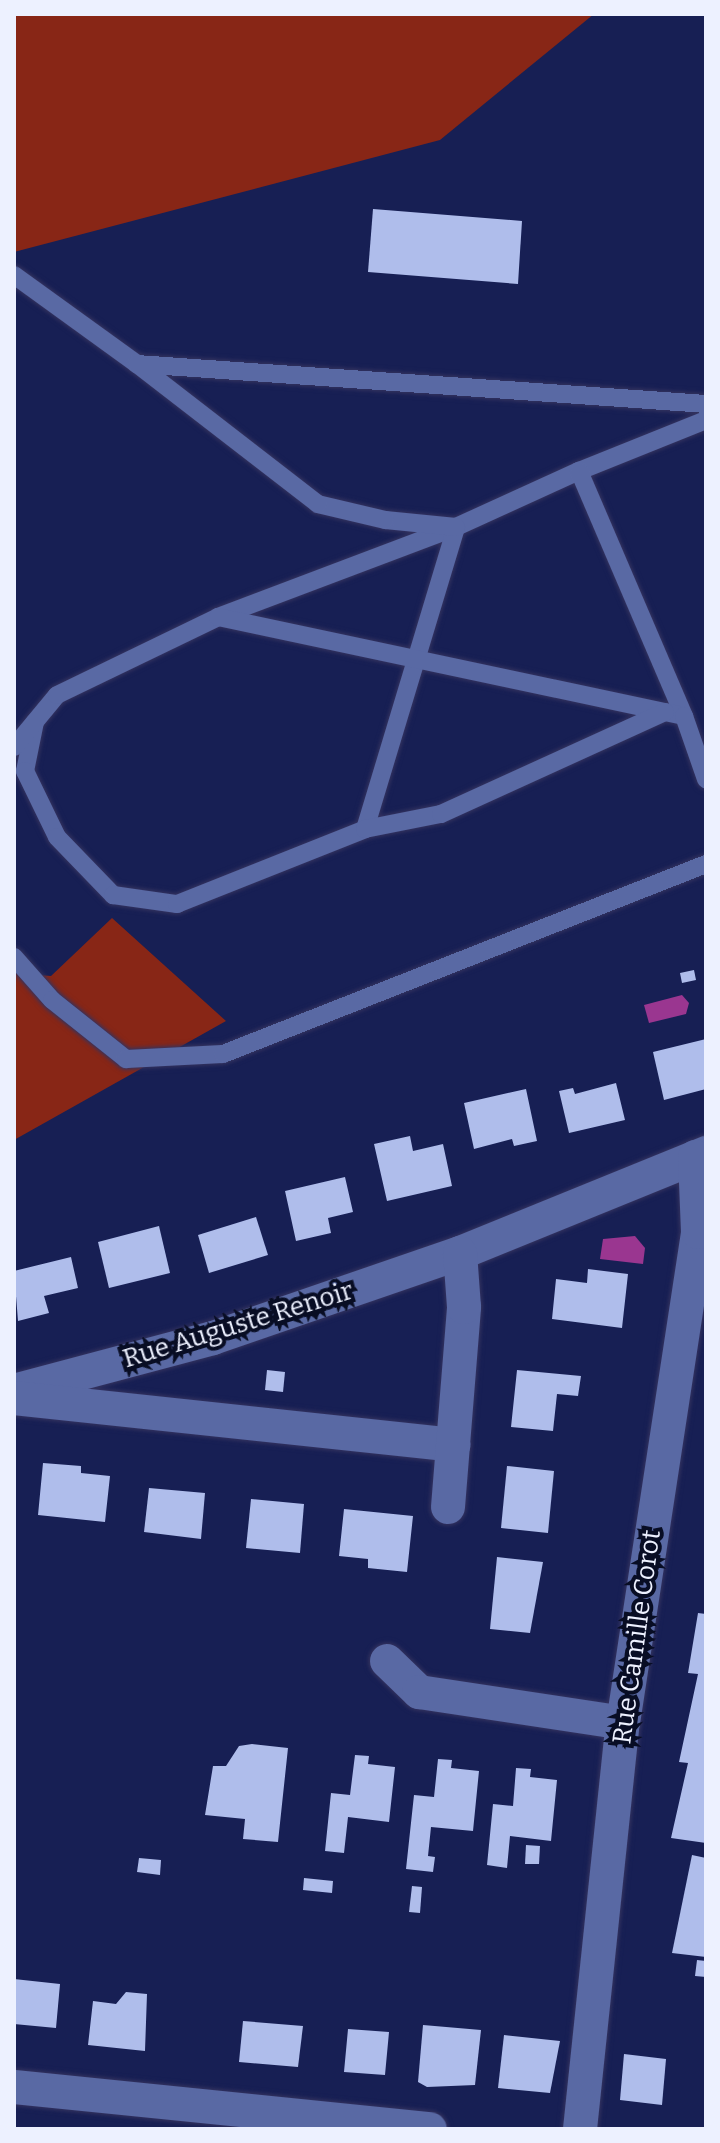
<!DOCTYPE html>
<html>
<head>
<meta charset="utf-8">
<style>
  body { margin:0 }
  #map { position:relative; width:720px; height:2143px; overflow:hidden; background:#171f54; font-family:Bitter,serif }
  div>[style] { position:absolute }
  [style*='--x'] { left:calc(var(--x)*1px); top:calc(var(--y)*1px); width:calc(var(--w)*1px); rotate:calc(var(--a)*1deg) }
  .forest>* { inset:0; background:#882616 }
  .water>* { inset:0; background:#9a3690 }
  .building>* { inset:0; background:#afbdeb }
  .roads { filter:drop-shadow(0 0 2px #34335f) drop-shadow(0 0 2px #34335f) }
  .service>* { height:18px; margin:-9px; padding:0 9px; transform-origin:9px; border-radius:9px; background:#5969a4 }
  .minor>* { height:34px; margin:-17px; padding:0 17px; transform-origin:17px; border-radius:17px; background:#5969a4 }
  span { translate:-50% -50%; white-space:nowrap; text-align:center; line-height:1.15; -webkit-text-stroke:8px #080d24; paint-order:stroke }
  .street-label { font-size:26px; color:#edf1ff }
  .frame { position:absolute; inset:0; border:16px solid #edf1ff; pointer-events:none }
</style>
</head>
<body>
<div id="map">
  <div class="forest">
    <div style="clip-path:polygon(14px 14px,594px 14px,440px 140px,14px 252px)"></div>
    <div style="clip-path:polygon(112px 918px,226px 1021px,14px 1140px,14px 973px,51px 976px)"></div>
  </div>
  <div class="water">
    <div style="clip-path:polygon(682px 995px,689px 1003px,686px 1014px,649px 1023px,644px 1005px)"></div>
    <div style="clip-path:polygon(635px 1236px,645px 1248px,643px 1264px,600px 1259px,603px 1239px)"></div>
  </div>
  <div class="building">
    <div style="clip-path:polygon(373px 209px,522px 221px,518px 284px,368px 272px)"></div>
    <div style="clip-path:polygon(694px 970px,696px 980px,682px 983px,680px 973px)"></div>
    <div style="clip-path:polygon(706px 1039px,706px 1089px,664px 1100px,653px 1052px)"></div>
    <div style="clip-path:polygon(616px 1083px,625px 1120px,569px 1133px,559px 1091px,573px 1088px,575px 1094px)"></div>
    <div style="clip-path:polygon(526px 1089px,537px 1141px,514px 1146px,512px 1139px,474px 1149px,464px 1103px)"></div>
    <div style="clip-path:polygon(410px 1136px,413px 1151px,443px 1144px,452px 1186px,387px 1201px,374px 1144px)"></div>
    <div style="clip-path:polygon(345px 1177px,353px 1212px,328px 1218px,331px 1233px,296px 1241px,285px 1191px)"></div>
    <div style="clip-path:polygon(256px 1217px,268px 1255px,209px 1273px,198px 1235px)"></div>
    <div style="clip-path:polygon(159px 1226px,170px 1273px,109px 1288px,98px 1242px)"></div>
    <div style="clip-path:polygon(71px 1257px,78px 1288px,44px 1296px,49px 1313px,18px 1321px,14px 1271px)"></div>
    <div style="clip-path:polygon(588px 1269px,628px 1274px,622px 1328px,552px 1319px,556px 1279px,587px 1283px)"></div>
    <div style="clip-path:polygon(267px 1370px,285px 1372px,283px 1392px,265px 1390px)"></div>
    <div style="clip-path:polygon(517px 1370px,581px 1376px,578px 1396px,557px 1394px,553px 1431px,511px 1427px)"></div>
    <div style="clip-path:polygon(43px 1463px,81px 1466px,81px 1473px,110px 1476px,105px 1522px,38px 1515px)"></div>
    <div style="clip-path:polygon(507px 1466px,554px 1471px,548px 1533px,501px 1528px)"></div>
    <div style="clip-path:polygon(149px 1488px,205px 1493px,201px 1539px,144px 1532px)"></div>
    <div style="clip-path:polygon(251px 1499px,304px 1504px,300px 1553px,246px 1548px)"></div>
    <div style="clip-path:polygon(344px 1509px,413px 1516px,407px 1572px,368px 1568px,368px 1559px,339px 1556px)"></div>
    <div style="clip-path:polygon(497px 1557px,543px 1562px,530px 1633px,490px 1629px)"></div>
    <div style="clip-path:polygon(698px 1613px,706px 1614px,706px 1843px,671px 1838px,688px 1763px,679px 1762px,698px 1674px,688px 1673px)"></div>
    <div style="clip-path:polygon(252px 1744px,288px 1748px,278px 1842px,243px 1839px,245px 1819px,205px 1815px,213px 1766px,226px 1766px,239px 1746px)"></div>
    <div style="clip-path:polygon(355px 1755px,369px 1756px,368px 1764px,395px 1767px,389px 1822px,348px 1817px,344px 1853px,325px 1851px,331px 1793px,350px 1795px)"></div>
    <div style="clip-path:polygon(438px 1759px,452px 1760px,451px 1768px,479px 1771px,473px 1831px,431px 1827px,428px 1856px,435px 1857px,433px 1872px,406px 1869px,414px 1795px,434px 1797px)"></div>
    <div style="clip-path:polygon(516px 1768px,531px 1769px,530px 1777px,557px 1780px,551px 1841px,510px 1836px,507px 1868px,487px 1865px,493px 1804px,513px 1806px)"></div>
    <div style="clip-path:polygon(526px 1845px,540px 1846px,539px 1864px,525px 1864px)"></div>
    <div style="clip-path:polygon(692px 1855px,706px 1858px,706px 1957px,672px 1953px)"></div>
    <div style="clip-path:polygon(139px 1858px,161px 1860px,160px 1875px,137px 1872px)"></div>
    <div style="clip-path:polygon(304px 1878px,333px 1881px,332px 1893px,303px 1890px)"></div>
    <div style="clip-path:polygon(412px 1886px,422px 1887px,420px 1913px,409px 1912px)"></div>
    <div style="clip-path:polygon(697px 1960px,706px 1961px,706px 1977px,695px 1976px)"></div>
    <div style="clip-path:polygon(14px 1979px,60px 1984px,56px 2028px,14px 2024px)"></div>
    <div style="clip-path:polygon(126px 1992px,147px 1994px,145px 2051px,88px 2045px,93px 2001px,116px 2004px)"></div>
    <div style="clip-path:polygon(243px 2021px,303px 2026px,298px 2067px,239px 2062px)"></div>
    <div style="clip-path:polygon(423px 2025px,481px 2030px,475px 2085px,427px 2087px,418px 2082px)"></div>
    <div style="clip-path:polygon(348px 2029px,389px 2032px,385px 2075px,344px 2072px)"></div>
    <div style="clip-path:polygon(504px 2035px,560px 2041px,550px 2093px,498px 2088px)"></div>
    <div style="clip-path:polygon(624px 2054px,666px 2059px,662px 2105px,620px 2100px)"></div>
  </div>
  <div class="roads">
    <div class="service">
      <div style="--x:14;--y:275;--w:152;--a:35.9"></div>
      <div style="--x:579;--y:471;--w:137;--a:-21.9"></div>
      <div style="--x:218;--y:617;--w:254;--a:-20.7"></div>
      <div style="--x:456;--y:527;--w:135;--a:-24.5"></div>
      <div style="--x:579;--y:471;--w:267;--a:66.8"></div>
      <div style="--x:35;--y:722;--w:50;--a:101.5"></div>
      <div style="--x:25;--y:771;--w:73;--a:64.1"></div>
      <div style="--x:57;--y:837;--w:81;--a:46"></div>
      <div style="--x:113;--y:895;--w:65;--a:8"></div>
      <div style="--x:177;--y:904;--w:202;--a:-21.7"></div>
      <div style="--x:365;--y:829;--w:315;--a:-73.2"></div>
      <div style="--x:456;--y:527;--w:71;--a:-174.4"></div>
      <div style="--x:385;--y:520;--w:69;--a:-166.6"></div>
      <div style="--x:318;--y:504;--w:229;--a:-142.3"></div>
      <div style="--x:137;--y:364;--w:570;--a:4.02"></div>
      <div style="--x:14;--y:747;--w:67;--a:-50.4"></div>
      <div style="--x:57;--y:695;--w:179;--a:-25.8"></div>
      <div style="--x:218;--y:617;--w:476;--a:12"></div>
      <div style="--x:684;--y:716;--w:67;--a:70.8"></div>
      <div style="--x:365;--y:829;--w:77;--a:-11.2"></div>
      <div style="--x:441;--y:814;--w:246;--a:-24.5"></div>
      <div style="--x:14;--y:957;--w:57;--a:48.5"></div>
      <div style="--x:52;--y:1000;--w:95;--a:38.6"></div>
      <div style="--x:126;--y:1059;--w:97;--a:-3"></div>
      <div style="--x:223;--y:1054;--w:519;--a:-21.47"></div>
    </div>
    <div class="minor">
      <div style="--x:14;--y:1391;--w:206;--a:-14.9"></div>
      <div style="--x:213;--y:1338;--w:261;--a:-19"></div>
      <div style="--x:460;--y:1253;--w:266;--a:-22.1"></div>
      <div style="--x:14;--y:1398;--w:442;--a:6.1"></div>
      <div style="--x:448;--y:1507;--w:201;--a:-85.4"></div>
      <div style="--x:464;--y:1307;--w:54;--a:-94.2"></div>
      <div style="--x:387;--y:1661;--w:45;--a:44.1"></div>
      <div style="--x:419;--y:1692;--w:206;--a:8.6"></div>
      <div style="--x:14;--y:2087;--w:418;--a:5.8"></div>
      <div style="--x:580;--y:2129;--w:408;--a:-84"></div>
      <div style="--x:623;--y:1723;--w:497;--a:-81.3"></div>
      <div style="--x:698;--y:1232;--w:75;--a:-92.3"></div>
    </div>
  </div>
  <div class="street-label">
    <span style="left:238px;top:1325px;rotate:-17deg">Rue Auguste Renoir</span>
    <span style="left:637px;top:1637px;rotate:-82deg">Rue Camille Corot</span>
  </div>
  <div class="frame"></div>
</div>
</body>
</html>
